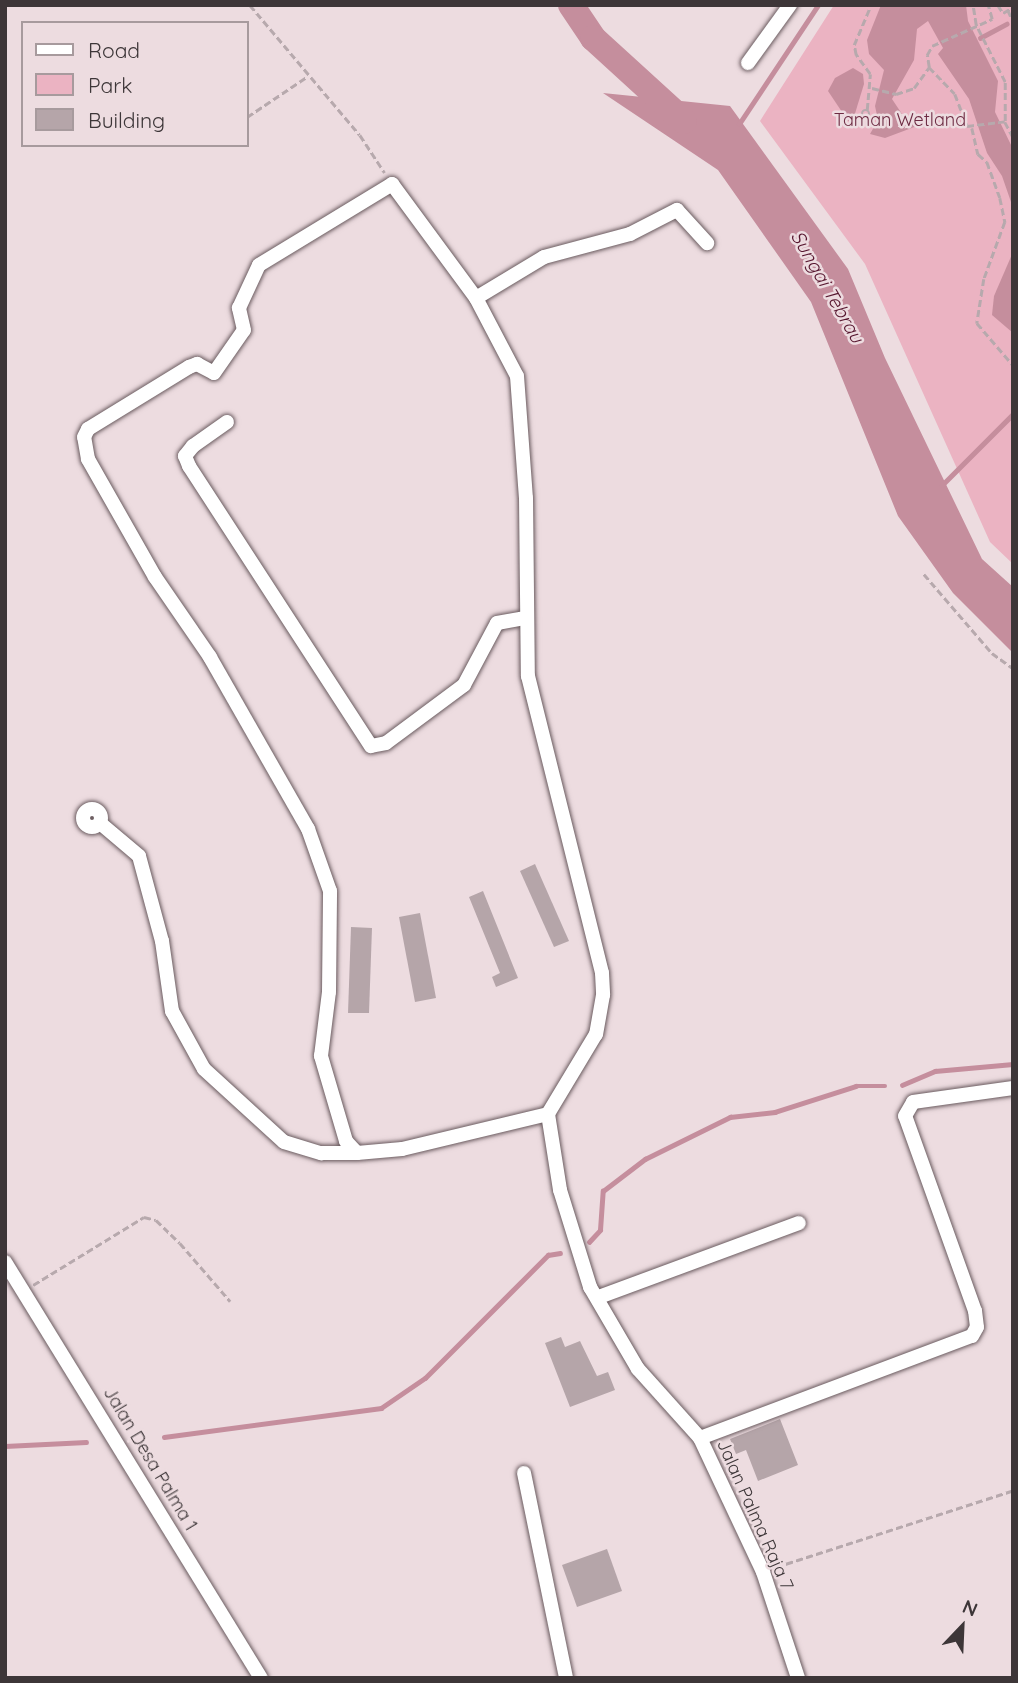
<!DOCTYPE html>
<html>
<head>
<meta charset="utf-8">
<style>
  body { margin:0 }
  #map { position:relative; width:1018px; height:1683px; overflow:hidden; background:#eddce0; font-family:Quicksand,sans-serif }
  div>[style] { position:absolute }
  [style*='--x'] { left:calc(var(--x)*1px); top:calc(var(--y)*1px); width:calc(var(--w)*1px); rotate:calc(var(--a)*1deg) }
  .green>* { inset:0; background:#ebb3c2 }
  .forest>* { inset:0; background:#c58e9d }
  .stream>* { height:4.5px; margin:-2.25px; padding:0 2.25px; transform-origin:2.25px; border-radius:2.25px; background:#c58e9d }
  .river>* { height:26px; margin:-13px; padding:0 13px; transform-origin:13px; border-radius:13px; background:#c58e9d }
  .building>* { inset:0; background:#b5a5a9 }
  .path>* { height:2.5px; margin-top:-1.25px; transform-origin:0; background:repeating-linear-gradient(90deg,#b7a9ad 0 7px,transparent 0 10.5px) }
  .path>.ring { margin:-1.25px; padding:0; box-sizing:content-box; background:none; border:2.5px solid #b7a9ad; border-radius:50% }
  .roads { filter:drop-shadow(0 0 2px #6a5b5f) drop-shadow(0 0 2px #6a5b5f) }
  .minor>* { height:14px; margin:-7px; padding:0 7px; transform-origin:7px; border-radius:7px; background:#fff }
  .minor>.ring { margin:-7px; padding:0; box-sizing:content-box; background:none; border:14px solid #fff; border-radius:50% }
  span { translate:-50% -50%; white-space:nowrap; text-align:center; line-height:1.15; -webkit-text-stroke:5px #eddce0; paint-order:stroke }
  .park-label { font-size:18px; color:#6d2a42 }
  .street-label { font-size:18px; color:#3d3638 }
  .water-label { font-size:19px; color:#56152e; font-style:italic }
  .frame { position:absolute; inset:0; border:7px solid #3d3638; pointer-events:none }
  .legend { position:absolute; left:21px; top:21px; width:228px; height:126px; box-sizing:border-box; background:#eddce0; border:2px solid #a79a9d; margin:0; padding:9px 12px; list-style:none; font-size:21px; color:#3d3638 }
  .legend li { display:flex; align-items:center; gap:14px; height:35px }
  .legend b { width:35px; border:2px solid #a79a9d }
  .north { position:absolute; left:927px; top:1592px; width:70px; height:70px; -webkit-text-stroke:5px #eddce0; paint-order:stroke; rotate:23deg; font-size:19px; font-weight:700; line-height:28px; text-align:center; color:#3d3638 }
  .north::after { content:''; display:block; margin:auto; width:24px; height:32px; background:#3d3638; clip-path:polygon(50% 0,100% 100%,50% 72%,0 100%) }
</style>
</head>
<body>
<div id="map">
  <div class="green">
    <div style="clip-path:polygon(834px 5px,1013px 5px,1013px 564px,990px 542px,865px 264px,760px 121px)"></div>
  </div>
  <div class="forest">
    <div style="clip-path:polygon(881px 5px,966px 5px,968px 21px,998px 81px,995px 112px,1013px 149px,1013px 241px,1011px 202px,1002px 176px,987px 153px,969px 99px,938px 54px,943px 48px,928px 21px,917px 29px,914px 60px,892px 99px,902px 114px,917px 119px,917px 126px,885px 138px,870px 134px,878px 120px,875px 106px,884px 70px,869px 54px,867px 40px)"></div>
    <div style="clip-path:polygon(853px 68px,863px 74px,864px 84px,853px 120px,848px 121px,828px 91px,835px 78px)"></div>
    <div style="clip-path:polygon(603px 93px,730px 106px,848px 269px,885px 358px,982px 559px,1013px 587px,1013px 653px,953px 593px,898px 516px,811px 302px,718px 170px)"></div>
    <div style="clip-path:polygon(1013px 252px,1013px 333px,992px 315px,994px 296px)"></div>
  </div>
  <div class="stream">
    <div style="--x:980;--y:38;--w:30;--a:-28"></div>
    <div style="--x:739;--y:124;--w:143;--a:-56.4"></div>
    <div style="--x:942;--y:485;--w:100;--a:-45"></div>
    <div style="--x:902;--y:1085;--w:36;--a:-23"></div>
    <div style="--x:935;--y:1071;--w:78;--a:-5.1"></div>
    <div style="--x:589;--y:1242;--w:16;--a:-47"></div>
    <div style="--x:600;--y:1230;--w:39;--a:-86"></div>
    <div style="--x:603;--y:1191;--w:53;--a:-37.3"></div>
    <div style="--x:645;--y:1159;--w:95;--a:-26.3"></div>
    <div style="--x:730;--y:1117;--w:45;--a:-6.3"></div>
    <div style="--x:775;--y:1112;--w:85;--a:-17.8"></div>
    <div style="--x:856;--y:1086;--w:29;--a:0"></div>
    <div style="--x:164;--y:1437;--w:219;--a:-7.6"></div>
    <div style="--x:381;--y:1408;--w:53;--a:-34.3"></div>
    <div style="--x:425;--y:1378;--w:174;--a:-45"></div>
    <div style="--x:548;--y:1255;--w:12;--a:-9"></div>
    <div style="--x:5;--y:1446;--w:81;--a:-2.8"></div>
  </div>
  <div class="river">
    <div style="--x:571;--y:5;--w:40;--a:56"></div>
    <div style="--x:593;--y:38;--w:123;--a:42.4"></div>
  </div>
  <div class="building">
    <div style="clip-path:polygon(535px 864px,569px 941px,554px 947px,520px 871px)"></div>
    <div style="clip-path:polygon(483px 891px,518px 978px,496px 987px,492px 977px,500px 973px,469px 897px)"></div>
    <div style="clip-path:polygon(420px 913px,436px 998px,415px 1002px,399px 917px)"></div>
    <div style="clip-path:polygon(351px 927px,372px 928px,369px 1013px,348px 1013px)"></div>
    <div style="clip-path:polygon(561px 1337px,565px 1347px,580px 1341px,597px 1376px,608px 1372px,615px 1390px,570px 1407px,545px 1343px)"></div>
    <div style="clip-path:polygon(780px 1419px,798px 1465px,758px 1481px,746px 1450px,736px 1454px,730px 1439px)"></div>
    <div style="clip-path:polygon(607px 1549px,622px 1591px,577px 1607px,562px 1565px)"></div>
  </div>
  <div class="path">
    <div style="--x:250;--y:5;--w:170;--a:49.8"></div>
    <div style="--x:360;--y:135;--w:45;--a:56.7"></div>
    <div style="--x:998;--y:5;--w:9;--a:58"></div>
    <div style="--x:1003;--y:13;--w:12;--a:-31"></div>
    <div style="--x:1008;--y:10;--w:12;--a:66"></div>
    <div style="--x:929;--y:67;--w:37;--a:46"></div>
    <div style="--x:955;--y:94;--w:34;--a:69"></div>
    <div style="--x:967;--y:126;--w:38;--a:-7"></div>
    <div style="--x:1005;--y:121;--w:39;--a:-90"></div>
    <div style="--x:1005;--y:82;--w:64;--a:-117"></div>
    <div style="--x:976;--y:25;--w:20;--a:-99"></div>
    <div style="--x:872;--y:88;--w:25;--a:14"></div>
    <div style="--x:896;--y:94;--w:19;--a:-18"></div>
    <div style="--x:914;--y:88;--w:26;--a:-54"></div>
    <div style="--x:929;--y:67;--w:12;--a:-99"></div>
    <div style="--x:927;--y:55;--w:10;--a:-61"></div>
    <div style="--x:932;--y:46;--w:66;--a:-24.2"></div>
    <div style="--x:992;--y:19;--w:15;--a:-106"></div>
    <div class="ring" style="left:862px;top:110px;width:5.5px;height:5.5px"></div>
    <div style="--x:867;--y:110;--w:36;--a:-85"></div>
    <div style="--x:870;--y:74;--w:24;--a:-126"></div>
    <div style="--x:856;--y:55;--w:10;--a:-101"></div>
    <div style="--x:854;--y:45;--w:43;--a:-67"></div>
    <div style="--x:247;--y:117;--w:73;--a:-33.9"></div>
    <div style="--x:1005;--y:122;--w:17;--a:62"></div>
    <div style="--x:972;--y:128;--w:27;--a:77"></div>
    <div style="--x:978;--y:154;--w:12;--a:42"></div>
    <div style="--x:987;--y:162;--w:38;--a:70"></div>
    <div style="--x:1000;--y:198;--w:25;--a:78"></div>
    <div style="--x:1005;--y:222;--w:61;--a:110.2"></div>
    <div style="--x:984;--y:279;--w:45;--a:99"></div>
    <div style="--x:977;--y:323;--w:55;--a:49.4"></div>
    <div style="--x:924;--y:574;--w:104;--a:49.3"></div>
    <div style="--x:992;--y:653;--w:26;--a:36"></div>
    <div style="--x:33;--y:1285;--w:130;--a:-31.5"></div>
    <div style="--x:144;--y:1217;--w:12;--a:14"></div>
    <div style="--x:156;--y:1220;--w:33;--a:44"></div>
    <div style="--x:180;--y:1243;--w:77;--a:49.2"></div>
    <div style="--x:776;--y:1567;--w:248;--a:-17.9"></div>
  </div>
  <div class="roads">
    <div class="minor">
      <div style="--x:748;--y:63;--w:72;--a:-54.1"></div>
      <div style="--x:476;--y:298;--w:79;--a:-31.1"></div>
      <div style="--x:544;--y:257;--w:89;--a:-15"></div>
      <div style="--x:630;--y:234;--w:53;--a:-27.1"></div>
      <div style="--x:677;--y:210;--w:45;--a:47.7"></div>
      <div style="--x:227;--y:422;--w:42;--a:144.8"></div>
      <div style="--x:193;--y:446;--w:13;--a:129"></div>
      <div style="--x:185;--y:456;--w:11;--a:68"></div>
      <div style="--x:189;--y:466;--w:334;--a:57"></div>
      <div style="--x:371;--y:746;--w:15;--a:-11"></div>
      <div style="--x:386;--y:743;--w:97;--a:-36.6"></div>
      <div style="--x:464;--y:685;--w:70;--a:-62"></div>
      <div style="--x:497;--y:623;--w:29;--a:-10"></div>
      <div class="ring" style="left:83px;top:809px;width:4px;height:4px"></div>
      <div style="--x:100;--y:823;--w:51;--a:40.2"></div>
      <div style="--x:139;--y:856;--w:88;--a:74.9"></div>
      <div style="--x:162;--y:941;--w:71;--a:81.9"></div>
      <div style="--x:172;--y:1011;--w:66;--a:61.1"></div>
      <div style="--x:204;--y:1069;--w:108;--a:42.4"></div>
      <div style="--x:284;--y:1142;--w:39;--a:17"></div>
      <div style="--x:321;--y:1153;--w:36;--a:0"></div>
      <div style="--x:357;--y:1153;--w:16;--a:-133"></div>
      <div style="--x:346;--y:1141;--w:89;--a:-106.4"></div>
      <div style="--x:321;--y:1056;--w:64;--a:-82.9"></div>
      <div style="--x:329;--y:992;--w:101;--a:-89.4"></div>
      <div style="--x:330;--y:891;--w:66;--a:-109.5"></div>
      <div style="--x:308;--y:829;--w:198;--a:-119.7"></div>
      <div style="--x:210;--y:657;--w:97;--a:-124.5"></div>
      <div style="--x:155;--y:577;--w:136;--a:-119.6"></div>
      <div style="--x:88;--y:459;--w:22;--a:-100"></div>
      <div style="--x:84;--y:437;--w:9;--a:-63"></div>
      <div style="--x:88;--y:429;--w:119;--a:-31.5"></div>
      <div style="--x:189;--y:367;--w:9;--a:-21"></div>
      <div style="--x:197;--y:364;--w:19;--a:28"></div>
      <div style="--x:214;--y:373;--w:52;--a:-55.1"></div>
      <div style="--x:244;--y:330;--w:23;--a:-103"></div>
      <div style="--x:239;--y:308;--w:47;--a:-65.1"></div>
      <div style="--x:259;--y:265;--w:156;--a:-31.3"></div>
      <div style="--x:392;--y:184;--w:142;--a:53.6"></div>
      <div style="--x:476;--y:298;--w:88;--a:62.3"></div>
      <div style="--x:517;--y:376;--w:122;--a:85.8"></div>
      <div style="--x:526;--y:498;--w:178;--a:89.4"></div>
      <div style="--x:528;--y:676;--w:306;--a:76"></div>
      <div style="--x:602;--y:973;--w:22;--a:87"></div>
      <div style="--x:603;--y:995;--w:40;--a:100"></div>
      <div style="--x:596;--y:1034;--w:93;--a:121"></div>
      <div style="--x:548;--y:1114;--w:150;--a:166.5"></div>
      <div style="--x:402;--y:1149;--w:45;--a:174.9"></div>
      <div style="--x:548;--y:1114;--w:77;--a:81"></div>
      <div style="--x:560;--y:1190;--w:102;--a:72.8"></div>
      <div style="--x:590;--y:1287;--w:95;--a:59.7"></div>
      <div style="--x:638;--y:1369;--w:93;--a:48.1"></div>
      <div style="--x:700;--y:1438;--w:148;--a:64.8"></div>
      <div style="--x:763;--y:1572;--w:112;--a:71.7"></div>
      <div style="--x:5;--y:1262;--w:488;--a:58.4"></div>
      <div style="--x:599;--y:1297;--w:213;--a:-20.3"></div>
      <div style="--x:700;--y:1438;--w:290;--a:-20.6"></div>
      <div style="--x:972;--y:1336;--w:10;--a:-61"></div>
      <div style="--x:977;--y:1327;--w:16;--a:-97"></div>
      <div style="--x:975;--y:1311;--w:207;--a:-109.7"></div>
      <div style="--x:905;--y:1116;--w:16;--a:-60"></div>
      <div style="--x:913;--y:1102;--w:101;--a:-8"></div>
      <div style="--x:524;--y:1473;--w:209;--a:78.4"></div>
    </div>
  </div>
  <div class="park-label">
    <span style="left:900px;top:120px">Taman Wetland</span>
  </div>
  <div class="street-label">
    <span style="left:150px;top:1459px;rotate:59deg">Jalan Desa Palma 1</span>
    <span style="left:755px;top:1515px;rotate:66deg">Jalan Palma Raja 7</span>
  </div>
  <div class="water-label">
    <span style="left:827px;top:287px;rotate:60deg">Sungai Tebrau</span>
  </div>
  <div class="frame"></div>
  <ul class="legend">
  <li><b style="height:9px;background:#fff"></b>Road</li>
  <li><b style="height:19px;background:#ebb3c2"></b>Park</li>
  <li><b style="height:19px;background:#b5a5a9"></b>Building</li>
  </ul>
  <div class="north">N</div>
</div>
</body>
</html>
